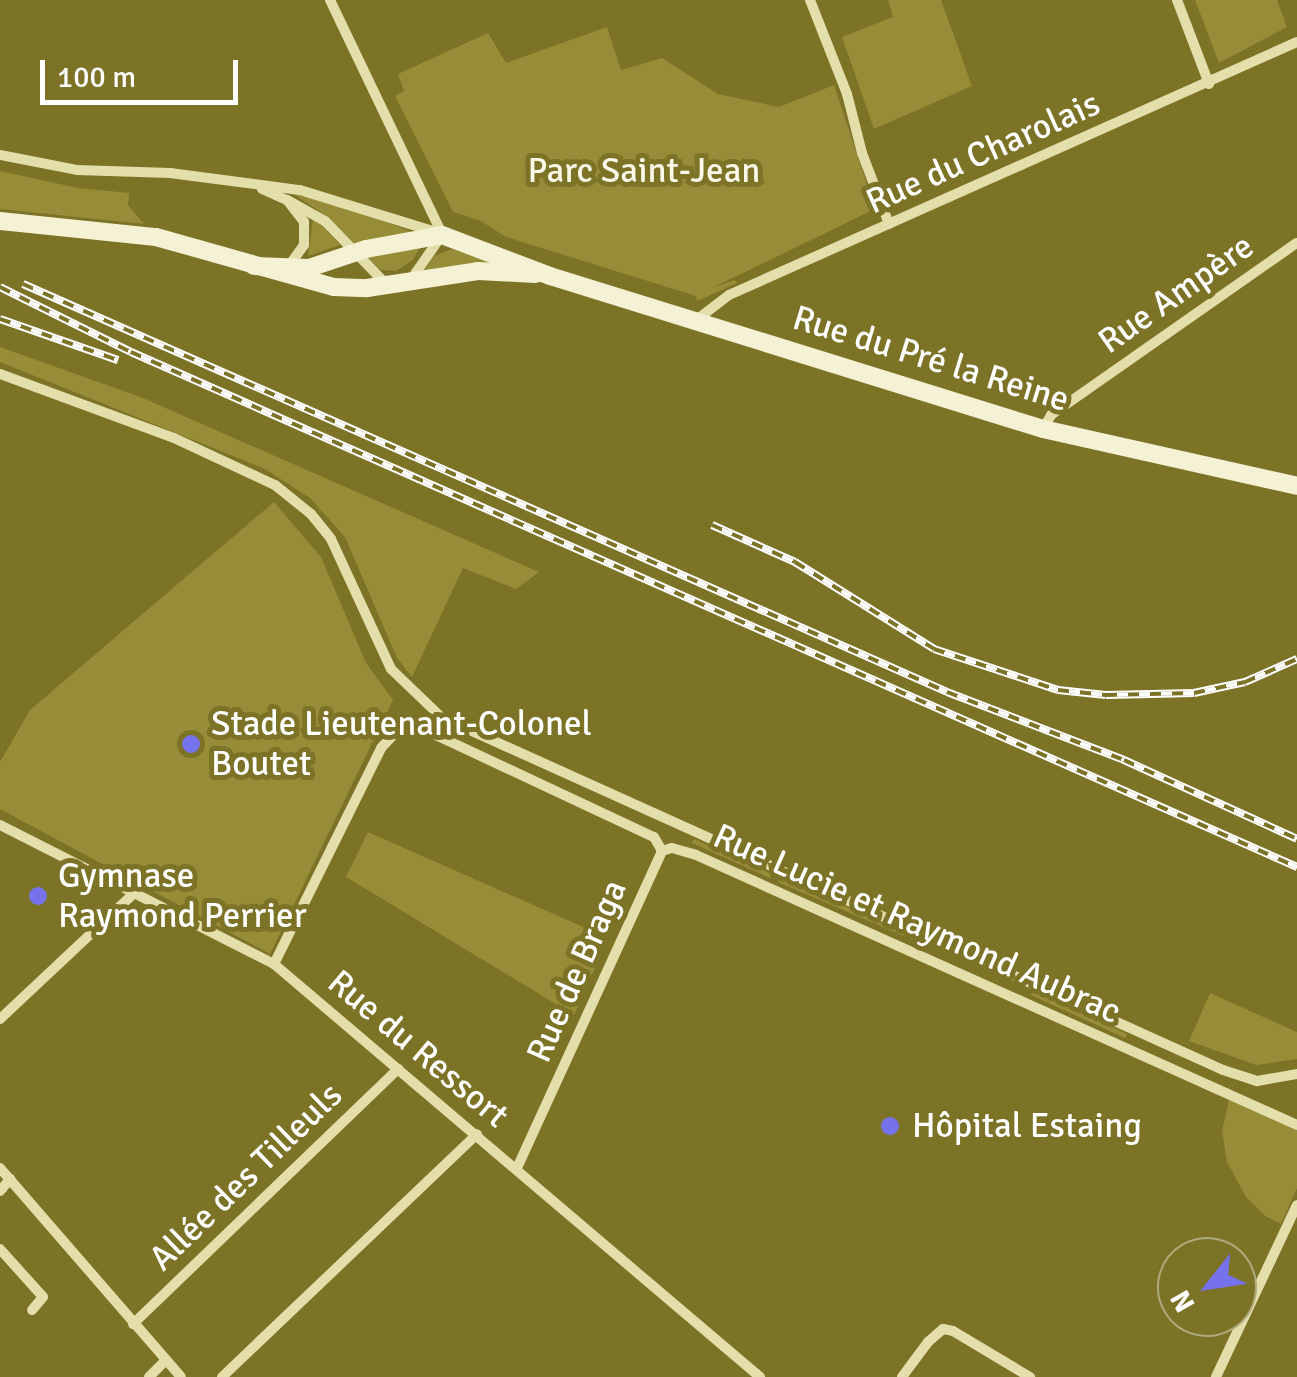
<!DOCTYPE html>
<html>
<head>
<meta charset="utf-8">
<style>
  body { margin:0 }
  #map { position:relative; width:1297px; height:1377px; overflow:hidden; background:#7c7326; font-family:Signika,sans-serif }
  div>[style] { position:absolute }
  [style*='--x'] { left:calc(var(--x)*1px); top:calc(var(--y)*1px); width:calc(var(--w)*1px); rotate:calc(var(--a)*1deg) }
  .green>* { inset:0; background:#978c37 }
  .street>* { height:10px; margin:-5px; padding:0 5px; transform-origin:5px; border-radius:5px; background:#e4deab }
  .secondary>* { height:18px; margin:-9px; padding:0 9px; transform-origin:9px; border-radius:9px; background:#f4f1d4 }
  .rail>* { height:8px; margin-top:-4px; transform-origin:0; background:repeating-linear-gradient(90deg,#7c7326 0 11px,#fff 0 22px); box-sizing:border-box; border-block:2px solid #fff }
  .dots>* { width:28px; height:28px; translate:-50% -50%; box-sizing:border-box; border:5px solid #7c7326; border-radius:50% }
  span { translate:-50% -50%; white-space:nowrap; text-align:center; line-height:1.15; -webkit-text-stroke:10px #7c7326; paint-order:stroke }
  .street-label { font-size:35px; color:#fff }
  .park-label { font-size:35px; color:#faf8e9 }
  .poi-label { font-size:35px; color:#fff }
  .left { translate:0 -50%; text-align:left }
  .north { position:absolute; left:1157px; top:1237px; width:100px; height:100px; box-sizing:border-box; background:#7c7326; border:2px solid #b0ab7d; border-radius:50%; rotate:240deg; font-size:28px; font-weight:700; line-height:40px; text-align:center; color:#fff }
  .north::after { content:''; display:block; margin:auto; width:35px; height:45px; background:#7671ed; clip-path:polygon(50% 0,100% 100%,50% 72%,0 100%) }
  .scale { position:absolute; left:40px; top:60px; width:198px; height:45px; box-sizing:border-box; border:5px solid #fff; border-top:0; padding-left:12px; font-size:30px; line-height:35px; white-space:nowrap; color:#fff; -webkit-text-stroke:8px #7c7326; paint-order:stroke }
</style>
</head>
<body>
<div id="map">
  <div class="green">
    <div style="clip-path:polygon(888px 0,941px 0,972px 86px,874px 129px,842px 37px,893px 17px)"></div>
    <div style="clip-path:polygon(1195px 0,1277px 0,1287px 27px,1219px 63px)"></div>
    <div style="clip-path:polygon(607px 27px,621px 70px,662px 58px,718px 94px,779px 107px,834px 85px,875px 209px,712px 288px,735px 280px,737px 283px,697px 301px,696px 296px,506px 237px,481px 221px,453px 212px,395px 96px,404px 91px,398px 74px,488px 33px,506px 63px)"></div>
    <div style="clip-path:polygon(0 171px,78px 188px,129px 193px,128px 205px,144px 224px,0 209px)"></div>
    <div style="clip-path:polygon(292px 193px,330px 201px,412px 232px,353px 246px,328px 217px)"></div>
    <div style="clip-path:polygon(313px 219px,316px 219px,340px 245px,308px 256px)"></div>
    <div style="clip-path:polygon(420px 247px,413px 260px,396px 271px,381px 270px,365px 259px,372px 252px)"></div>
    <div style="clip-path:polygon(452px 249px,492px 259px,490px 266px,424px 271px,434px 256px)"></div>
    <div style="clip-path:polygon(0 347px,143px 398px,539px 572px,516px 589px,463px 568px,412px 677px,397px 658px,345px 537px,310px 498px,265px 469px,0 362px)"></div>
    <div style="clip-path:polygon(274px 502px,321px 557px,366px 663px,393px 700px,270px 954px,0 809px,0 762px,30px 710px)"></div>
    <div style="clip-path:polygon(368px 832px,608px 938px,574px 1015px,346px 877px)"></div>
    <div style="clip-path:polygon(694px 839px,772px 874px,770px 878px,692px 843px)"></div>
    <div style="clip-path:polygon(780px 877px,921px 940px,920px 943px,778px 882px)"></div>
    <div style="clip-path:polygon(1033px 991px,1127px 1034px,1125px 1038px,1031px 995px)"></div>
    <div style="clip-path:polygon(1210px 993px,1297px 1032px,1297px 1059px,1256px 1065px,1189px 1041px)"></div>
    <div style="clip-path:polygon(1230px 1096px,1297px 1128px,1297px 1188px,1281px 1224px,1265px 1216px,1246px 1197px,1227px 1162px,1222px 1131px)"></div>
  </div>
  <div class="street">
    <div style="--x:330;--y:0;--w:259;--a:64.4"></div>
    <div style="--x:810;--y:0;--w:101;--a:68.5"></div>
    <div style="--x:847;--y:94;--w:61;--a:75.7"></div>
    <div style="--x:862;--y:153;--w:76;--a:69.2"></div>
    <div style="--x:1177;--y:0;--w:90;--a:69.1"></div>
    <div style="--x:0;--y:155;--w:78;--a:11"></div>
    <div style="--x:77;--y:170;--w:93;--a:1.8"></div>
    <div style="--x:170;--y:173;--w:131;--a:7.5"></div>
    <div style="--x:300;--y:190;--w:145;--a:17.2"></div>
    <div style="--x:262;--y:189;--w:27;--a:24"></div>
    <div style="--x:287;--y:200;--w:28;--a:52"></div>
    <div style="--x:304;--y:222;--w:23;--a:90"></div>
    <div style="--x:304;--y:245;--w:29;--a:126"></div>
    <div style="--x:287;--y:200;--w:43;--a:28.9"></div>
    <div style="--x:325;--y:221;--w:89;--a:45.9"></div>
    <div style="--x:410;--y:281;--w:56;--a:-55.2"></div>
    <div style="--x:695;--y:321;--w:43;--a:-37.4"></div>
    <div style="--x:729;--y:295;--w:622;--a:-24.01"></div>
    <div style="--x:0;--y:374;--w:185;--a:20.2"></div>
    <div style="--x:174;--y:438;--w:111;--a:25"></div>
    <div style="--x:275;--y:485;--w:46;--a:38.9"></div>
    <div style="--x:311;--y:514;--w:32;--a:51"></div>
    <div style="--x:331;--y:539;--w:143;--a:65.2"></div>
    <div style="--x:391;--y:669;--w:69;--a:43.8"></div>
    <div style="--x:441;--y:717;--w:858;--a:24.29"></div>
    <div style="--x:1223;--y:1070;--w:36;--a:18"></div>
    <div style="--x:1257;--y:1081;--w:41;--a:-9.9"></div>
    <div style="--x:1043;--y:429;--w:16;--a:-60"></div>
    <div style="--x:1051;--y:415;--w:300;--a:-35"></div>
    <div style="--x:0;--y:825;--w:307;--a:26.9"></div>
    <div style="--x:274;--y:964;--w:638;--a:40.36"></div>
    <div style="--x:662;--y:851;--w:10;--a:-17"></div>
    <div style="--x:672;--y:848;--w:25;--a:16"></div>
    <div style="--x:696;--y:855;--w:659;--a:24.19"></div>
    <div style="--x:274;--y:964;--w:241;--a:-63.6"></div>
    <div style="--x:381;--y:748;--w:26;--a:-47"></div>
    <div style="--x:399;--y:729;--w:17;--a:-7"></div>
    <div style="--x:416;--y:727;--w:24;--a:22"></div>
    <div style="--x:438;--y:736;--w:238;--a:25.1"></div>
    <div style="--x:654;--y:837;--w:16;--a:60"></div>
    <div style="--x:0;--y:1019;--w:184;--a:-43.2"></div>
    <div style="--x:0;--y:1168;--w:276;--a:49.1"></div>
    <div style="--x:517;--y:1168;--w:349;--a:-65.4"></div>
    <div style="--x:0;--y:1191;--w:16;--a:-50"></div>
    <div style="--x:0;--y:1249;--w:64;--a:48.1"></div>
    <div style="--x:43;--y:1297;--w:17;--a:130"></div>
    <div style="--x:133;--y:1324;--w:368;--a:-43.9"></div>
    <div style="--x:149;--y:1377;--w:24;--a:-45"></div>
    <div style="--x:222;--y:1377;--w:352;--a:-43.6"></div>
    <div style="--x:902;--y:1377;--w:44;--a:-53.4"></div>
    <div style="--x:928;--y:1342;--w:20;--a:-41"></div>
    <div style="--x:943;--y:1329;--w:10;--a:11"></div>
    <div style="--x:953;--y:1331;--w:90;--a:30.9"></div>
    <div style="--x:1216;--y:1377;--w:190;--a:-64.8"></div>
  </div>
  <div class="secondary">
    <div style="--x:0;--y:221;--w:157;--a:5.9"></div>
    <div style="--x:156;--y:237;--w:185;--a:15.7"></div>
    <div style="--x:334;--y:287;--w:33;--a:2"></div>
    <div style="--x:367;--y:288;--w:112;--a:-8.7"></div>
    <div style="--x:478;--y:271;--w:57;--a:3"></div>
    <div style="--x:254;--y:266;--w:55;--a:2.1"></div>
    <div style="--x:309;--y:268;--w:60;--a:-18.4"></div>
    <div style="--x:366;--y:249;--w:77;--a:-10.4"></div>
    <div style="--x:442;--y:235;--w:116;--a:20.8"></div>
    <div style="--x:550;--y:276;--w:516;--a:17.24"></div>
    <div style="--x:1043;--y:429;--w:260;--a:12.6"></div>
  </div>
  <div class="rail">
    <div style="--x:23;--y:284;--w:1010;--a:23.82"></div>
    <div style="--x:947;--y:692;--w:190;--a:21"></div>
    <div style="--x:1124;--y:760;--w:190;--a:24.5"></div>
    <div style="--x:0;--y:287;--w:146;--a:26.4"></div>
    <div style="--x:131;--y:352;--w:1275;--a:23.83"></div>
    <div style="--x:0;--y:319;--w:125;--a:19.2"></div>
    <div style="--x:712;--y:525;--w:91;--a:24"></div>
    <div style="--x:795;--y:562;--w:164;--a:32"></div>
    <div style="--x:934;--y:649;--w:131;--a:18.3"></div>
    <div style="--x:1058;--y:690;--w:48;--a:5.9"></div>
    <div style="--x:1106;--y:695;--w:88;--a:-1.3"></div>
    <div style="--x:1194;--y:693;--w:52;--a:-12.2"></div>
    <div style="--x:1245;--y:682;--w:57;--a:-23.9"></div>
  </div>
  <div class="dots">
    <div style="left:191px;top:744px;background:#7671ed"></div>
    <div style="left:38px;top:896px;background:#7671ed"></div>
    <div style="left:890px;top:1126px;background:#7671ed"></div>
  </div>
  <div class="street-label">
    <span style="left:983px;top:153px;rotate:-24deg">Rue du Charolais</span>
    <span style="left:1176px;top:294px;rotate:-35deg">Rue Ampère</span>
    <span style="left:931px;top:359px;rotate:17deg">Rue du Pré la Reine</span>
    <span style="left:917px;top:924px;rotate:24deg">Rue Lucie et Raymond Aubrac</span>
    <span style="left:577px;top:971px;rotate:-66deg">Rue de Braga</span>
    <span style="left:418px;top:1049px;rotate:40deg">Rue du Ressort</span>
    <span style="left:246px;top:1177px;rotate:-44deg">Allée des Tilleuls</span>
  </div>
  <div class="park-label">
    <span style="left:644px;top:171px">Parc Saint-Jean</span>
  </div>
  <div class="poi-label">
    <span class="left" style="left:211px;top:744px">Stade Lieutenant-Colonel<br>Boutet</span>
    <span class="left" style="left:58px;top:896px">Gymnase<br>Raymond Perrier</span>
    <span class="left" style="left:912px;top:1126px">Hôpital Estaing</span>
  </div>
  <div class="north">N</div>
  <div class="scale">100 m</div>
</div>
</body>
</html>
